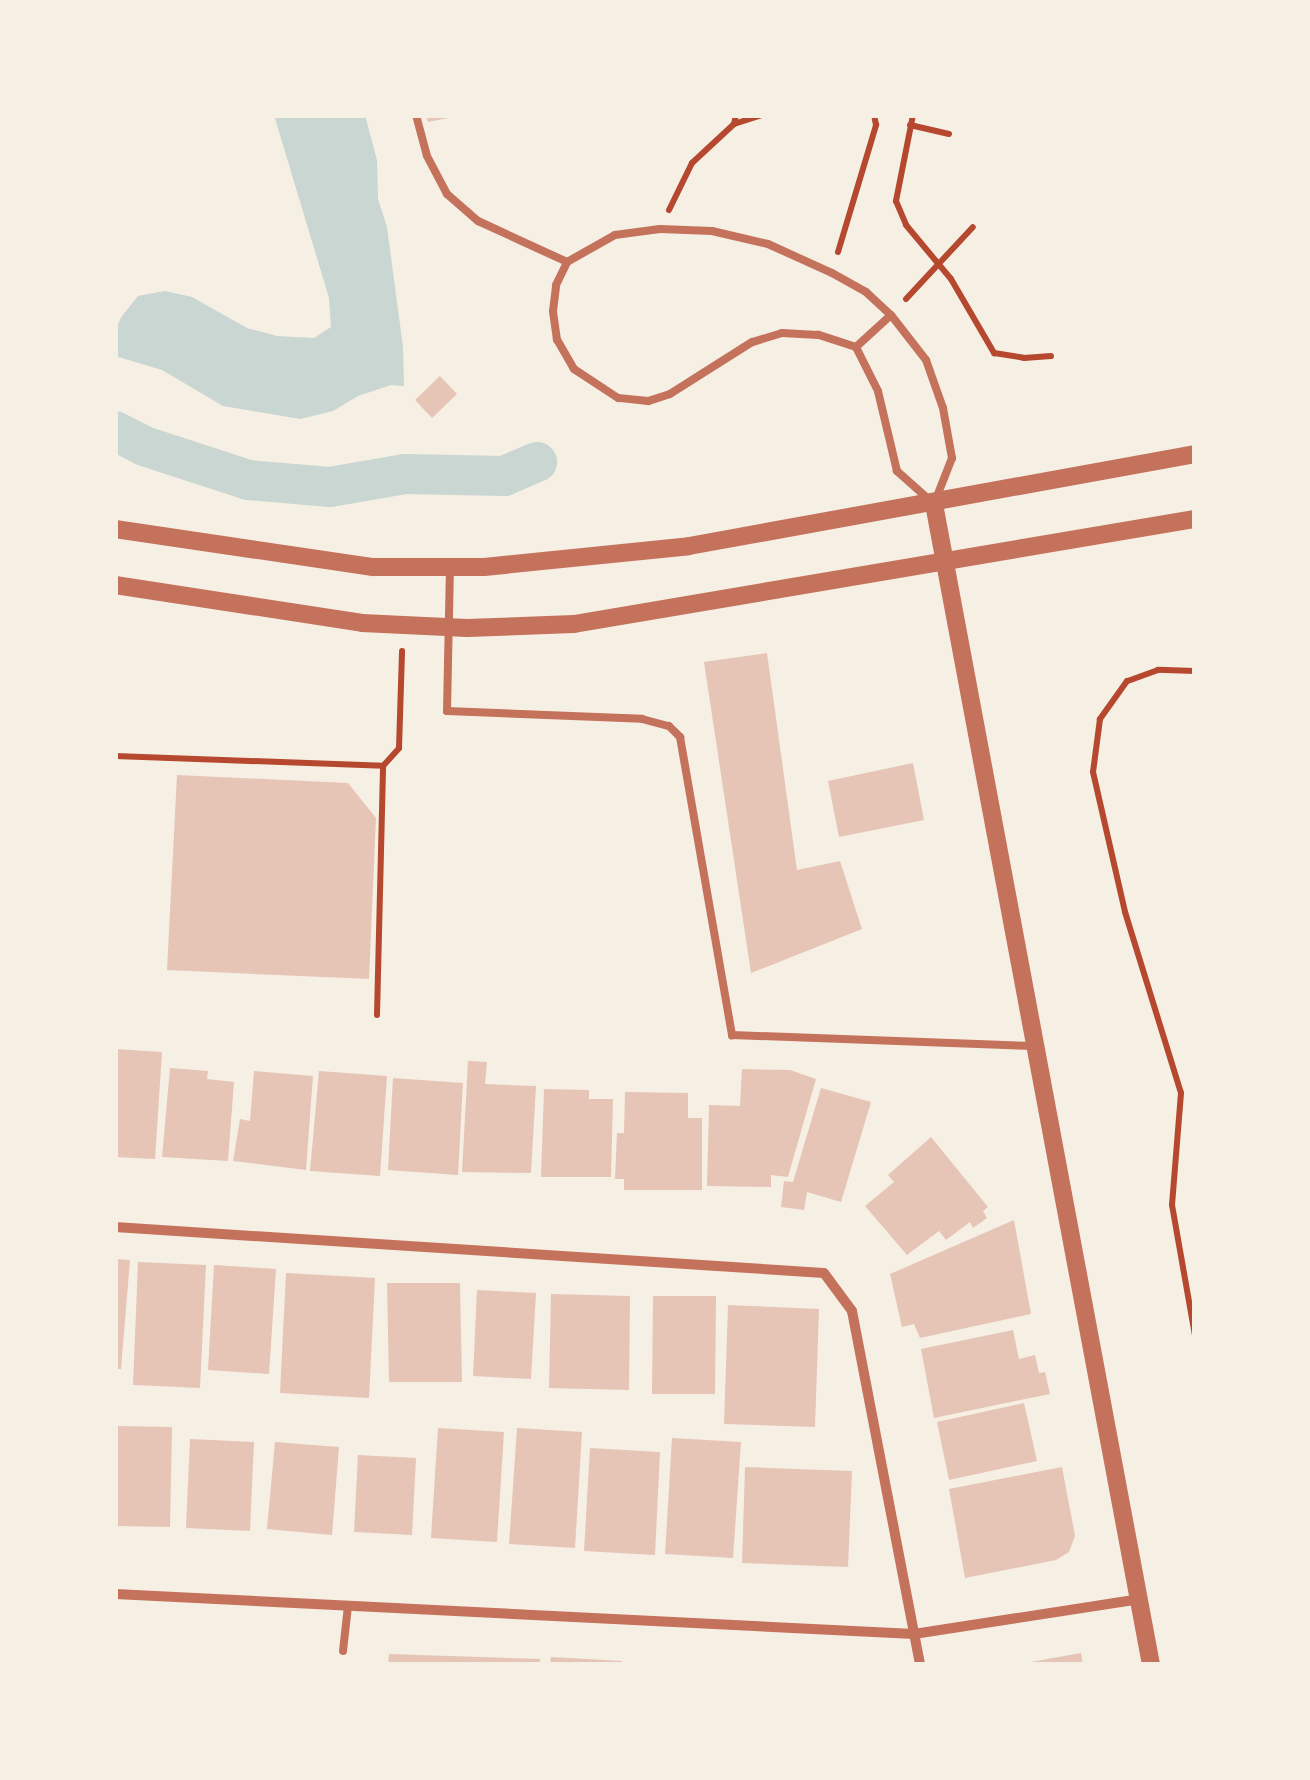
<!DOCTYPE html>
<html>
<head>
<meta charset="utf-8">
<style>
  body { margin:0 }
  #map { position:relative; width:1310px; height:1780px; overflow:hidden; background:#f6efe4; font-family:Inter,sans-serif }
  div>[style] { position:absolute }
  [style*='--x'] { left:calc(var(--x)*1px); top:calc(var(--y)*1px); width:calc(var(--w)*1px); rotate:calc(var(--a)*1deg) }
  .water>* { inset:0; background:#c9d6d2 }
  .canal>* { height:40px; margin:-20px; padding:0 20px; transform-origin:20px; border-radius:20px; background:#c9d6d2 }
  .building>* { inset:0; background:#e6c5b7 }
  .path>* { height:6px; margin:-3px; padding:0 3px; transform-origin:3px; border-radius:3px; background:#b5482f }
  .service>* { height:8px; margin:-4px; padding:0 4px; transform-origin:4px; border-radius:4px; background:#c5725c }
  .minor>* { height:10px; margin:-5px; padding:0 5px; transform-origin:5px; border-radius:5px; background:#c5725c }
  .tertiary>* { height:18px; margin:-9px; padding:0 9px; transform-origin:9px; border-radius:9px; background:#c5725c }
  span { translate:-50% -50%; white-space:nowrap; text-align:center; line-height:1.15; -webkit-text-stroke:9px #f6efe4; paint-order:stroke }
  .frame { position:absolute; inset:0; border:118px solid #f6efe4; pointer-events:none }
</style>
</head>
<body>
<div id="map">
  <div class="water">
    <div style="clip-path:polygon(274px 115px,365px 115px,377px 160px,378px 199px,387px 227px,403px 347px,404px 386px,391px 385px,358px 396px,333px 411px,300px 419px,223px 406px,162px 370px,115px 356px,115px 330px,122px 316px,138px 296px,165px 291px,192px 297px,247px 328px,277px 336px,314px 338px,331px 327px,329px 298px)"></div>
  </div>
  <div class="canal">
    <div style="--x:115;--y:431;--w:33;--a:27"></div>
    <div style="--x:144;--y:446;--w:109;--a:18.1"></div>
    <div style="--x:248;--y:480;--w:82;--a:4.9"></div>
    <div style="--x:330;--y:487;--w:76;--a:-9.8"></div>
    <div style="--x:405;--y:474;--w:99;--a:1.2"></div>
    <div style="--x:504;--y:476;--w:36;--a:-23"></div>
  </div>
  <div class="building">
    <div style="clip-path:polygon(426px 115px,453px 115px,453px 117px,428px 122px)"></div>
    <div style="clip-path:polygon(440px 376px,457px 394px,432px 418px,415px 400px)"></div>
    <div style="clip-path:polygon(767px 653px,797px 870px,840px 861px,862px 929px,751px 973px,704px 662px)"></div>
    <div style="clip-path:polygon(913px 763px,924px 820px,839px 837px,828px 781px)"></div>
    <div style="clip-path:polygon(177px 775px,348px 783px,376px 818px,369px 979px,167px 970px)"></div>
    <div style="clip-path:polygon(115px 1049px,162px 1052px,155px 1159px,115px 1157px)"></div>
    <div style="clip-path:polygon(468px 1061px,487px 1062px,485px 1084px,536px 1086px,531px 1173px,462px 1172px)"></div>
    <div style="clip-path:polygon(170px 1068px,208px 1071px,207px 1079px,234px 1082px,228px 1161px,162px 1157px)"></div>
    <div style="clip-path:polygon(742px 1069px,790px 1070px,816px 1079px,788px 1177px,771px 1175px,771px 1187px,707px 1186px,709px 1105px,740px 1106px)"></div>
    <div style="clip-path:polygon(254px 1071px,313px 1076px,306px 1170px,233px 1161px,240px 1119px,250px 1121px)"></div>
    <div style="clip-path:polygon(319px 1071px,387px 1076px,380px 1176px,310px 1171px)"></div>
    <div style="clip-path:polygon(393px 1078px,463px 1083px,458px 1175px,388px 1170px)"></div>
    <div style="clip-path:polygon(821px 1088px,871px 1102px,841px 1202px,807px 1192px,804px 1210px,781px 1207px,784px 1181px,793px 1182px)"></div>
    <div style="clip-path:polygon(544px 1089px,589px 1090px,589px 1099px,613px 1099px,611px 1177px,541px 1177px)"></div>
    <div style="clip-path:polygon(625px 1092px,688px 1093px,688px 1118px,702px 1118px,702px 1190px,624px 1190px,624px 1179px,615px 1179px,617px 1133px,624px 1133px)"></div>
    <div style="clip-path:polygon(931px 1137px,988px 1207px,983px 1211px,987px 1218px,973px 1228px,970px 1222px,946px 1240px,939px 1231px,907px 1255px,865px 1206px,894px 1182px,888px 1175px)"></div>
    <div style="clip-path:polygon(1014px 1220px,1031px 1314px,920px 1338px,914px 1324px,902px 1327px,890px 1274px)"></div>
    <div style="clip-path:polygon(115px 1259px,130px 1260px,121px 1369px,115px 1369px)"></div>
    <div style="clip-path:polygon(138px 1262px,206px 1265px,200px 1388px,133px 1385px)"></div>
    <div style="clip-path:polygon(214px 1265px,276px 1269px,269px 1374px,208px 1370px)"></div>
    <div style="clip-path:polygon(286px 1273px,375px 1278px,369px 1398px,280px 1393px)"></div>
    <div style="clip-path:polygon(387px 1283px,460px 1283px,462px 1382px,389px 1382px)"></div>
    <div style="clip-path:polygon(477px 1290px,536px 1293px,531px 1379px,473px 1376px)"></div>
    <div style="clip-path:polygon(551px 1294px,630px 1296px,629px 1390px,549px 1388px)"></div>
    <div style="clip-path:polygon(653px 1296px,716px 1296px,715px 1394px,652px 1394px)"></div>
    <div style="clip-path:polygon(728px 1305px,819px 1309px,815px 1427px,724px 1424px)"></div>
    <div style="clip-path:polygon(1013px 1330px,1019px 1359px,1035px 1355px,1039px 1373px,1045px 1372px,1050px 1394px,934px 1418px,921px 1349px)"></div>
    <div style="clip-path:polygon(1024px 1403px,1037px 1461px,949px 1480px,937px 1422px)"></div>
    <div style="clip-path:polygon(115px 1426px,172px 1427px,170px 1527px,115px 1526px)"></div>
    <div style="clip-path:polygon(438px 1428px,504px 1432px,497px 1542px,431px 1538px)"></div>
    <div style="clip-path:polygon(517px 1428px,582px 1432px,575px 1548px,509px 1544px)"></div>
    <div style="clip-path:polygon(672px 1438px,741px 1442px,733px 1558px,665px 1554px)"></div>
    <div style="clip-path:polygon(190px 1439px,254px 1442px,250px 1531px,186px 1528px)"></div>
    <div style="clip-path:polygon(275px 1442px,339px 1447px,332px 1535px,267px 1529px)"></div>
    <div style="clip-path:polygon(590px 1448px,660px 1452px,655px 1555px,584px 1551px)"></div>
    <div style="clip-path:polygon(358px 1455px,416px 1458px,412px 1535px,354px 1532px)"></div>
    <div style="clip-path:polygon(745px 1467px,852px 1471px,848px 1567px,742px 1563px)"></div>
    <div style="clip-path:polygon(1062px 1467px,1075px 1536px,1069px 1552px,1056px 1560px,965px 1578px,949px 1489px)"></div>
    <div style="clip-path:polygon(1081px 1653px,1083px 1665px,1025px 1665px,1025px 1663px)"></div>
    <div style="clip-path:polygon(389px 1654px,540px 1659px,540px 1665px,388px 1665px)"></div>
    <div style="clip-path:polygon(551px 1657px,622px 1661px,622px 1665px,550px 1665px)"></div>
  </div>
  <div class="path">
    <div style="--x:913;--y:115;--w:88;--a:101.2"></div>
    <div style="--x:896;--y:201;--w:26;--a:67"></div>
    <div style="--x:906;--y:225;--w:70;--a:50.2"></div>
    <div style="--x:951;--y:279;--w:86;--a:59.8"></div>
    <div style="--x:994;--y:353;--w:30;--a:9"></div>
    <div style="--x:1024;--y:358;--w:27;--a:-4"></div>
    <div style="--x:734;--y:124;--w:28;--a:-18"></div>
    <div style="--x:910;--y:125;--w:40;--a:13"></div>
    <div style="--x:669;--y:210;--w:52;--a:-63.9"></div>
    <div style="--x:692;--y:163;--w:57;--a:-42.9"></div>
    <div style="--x:734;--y:124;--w:9;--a:-77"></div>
    <div style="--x:838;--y:252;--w:133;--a:-73.3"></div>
    <div style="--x:876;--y:125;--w:10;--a:-101"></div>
    <div style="--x:906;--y:299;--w:98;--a:-47.1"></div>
    <div style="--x:1195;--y:671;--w:37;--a:-178"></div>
    <div style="--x:1158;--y:670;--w:33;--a:160"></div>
    <div style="--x:1127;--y:681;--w:47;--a:125.4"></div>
    <div style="--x:1100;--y:719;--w:53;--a:97.5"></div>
    <div style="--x:1093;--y:772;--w:144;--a:77.1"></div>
    <div style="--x:1125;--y:912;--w:189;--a:72.8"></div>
    <div style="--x:1181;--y:1093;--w:112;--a:94.6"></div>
    <div style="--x:1172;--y:1205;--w:132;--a:80"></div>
    <div style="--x:115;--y:756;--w:268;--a:2.1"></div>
    <div style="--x:377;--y:1015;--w:249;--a:-88.6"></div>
    <div style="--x:383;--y:766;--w:24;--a:-48"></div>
    <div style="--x:399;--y:748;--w:97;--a:-88.2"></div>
  </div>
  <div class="service">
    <div style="--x:416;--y:115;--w:42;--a:75"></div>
    <div style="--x:427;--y:156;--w:43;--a:62.2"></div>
    <div style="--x:447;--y:194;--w:41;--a:41.1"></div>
    <div style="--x:478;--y:221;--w:98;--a:24.7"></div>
    <div style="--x:660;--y:229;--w:52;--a:2.2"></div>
    <div style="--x:712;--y:231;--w:57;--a:13.1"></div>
    <div style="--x:768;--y:244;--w:70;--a:24.4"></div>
    <div style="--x:832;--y:273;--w:39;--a:29"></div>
    <div style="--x:866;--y:292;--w:34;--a:43"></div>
    <div style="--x:891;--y:315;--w:57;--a:52.1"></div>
    <div style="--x:926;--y:360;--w:51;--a:70.5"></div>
    <div style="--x:943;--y:408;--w:51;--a:79.8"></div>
    <div style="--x:952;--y:458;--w:49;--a:111.4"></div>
    <div style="--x:934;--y:504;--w:50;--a:-138.3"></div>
    <div style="--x:897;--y:471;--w:82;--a:-103.4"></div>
    <div style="--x:878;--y:391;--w:49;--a:-116.6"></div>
    <div style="--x:856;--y:347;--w:40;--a:-162"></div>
    <div style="--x:818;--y:335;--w:36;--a:-177"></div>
    <div style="--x:782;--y:333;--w:31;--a:163"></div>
    <div style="--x:752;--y:342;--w:97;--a:147.6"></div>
    <div style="--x:670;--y:394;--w:23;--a:162"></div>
    <div style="--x:648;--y:401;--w:30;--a:-174"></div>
    <div style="--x:618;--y:398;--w:53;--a:-146.6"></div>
    <div style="--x:574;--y:369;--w:34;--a:-120"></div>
    <div style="--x:557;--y:340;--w:29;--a:-98"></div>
    <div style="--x:553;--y:311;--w:26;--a:-83"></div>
    <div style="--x:556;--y:285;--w:25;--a:-64"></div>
    <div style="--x:567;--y:262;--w:55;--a:-29.4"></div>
    <div style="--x:615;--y:235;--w:45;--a:-7.6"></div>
    <div style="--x:856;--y:347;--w:47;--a:-42.4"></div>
    <div style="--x:450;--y:567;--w:144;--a:91.2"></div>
    <div style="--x:447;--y:711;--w:195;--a:2.3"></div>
    <div style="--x:642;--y:719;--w:28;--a:15"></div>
    <div style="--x:669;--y:726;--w:16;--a:45"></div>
    <div style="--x:680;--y:737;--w:303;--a:80.1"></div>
    <div style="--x:732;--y:1035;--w:302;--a:2.1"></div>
    <div style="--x:343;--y:1651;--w:45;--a:-83.7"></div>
  </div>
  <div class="minor">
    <div style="--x:115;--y:1227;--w:710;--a:3.71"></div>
    <div style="--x:824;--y:1273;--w:47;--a:53.6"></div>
    <div style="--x:852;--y:1311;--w:360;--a:79.1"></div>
    <div style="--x:115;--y:1594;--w:800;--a:2.87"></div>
    <div style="--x:914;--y:1634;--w:229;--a:-8.8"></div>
  </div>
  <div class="tertiary">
    <div style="--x:934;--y:504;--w:1181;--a:79.41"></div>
    <div style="--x:115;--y:529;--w:261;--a:8.4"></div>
    <div style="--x:373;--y:567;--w:111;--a:0"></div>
    <div style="--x:484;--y:567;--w:206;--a:-5.8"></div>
    <div style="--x:689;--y:546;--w:514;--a:-10.3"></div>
    <div style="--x:115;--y:585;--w:250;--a:8.7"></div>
    <div style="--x:362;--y:623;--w:105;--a:2.7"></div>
    <div style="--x:467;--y:628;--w:107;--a:-2.1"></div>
    <div style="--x:574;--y:624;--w:630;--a:-9.6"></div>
  </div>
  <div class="frame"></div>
</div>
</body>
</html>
